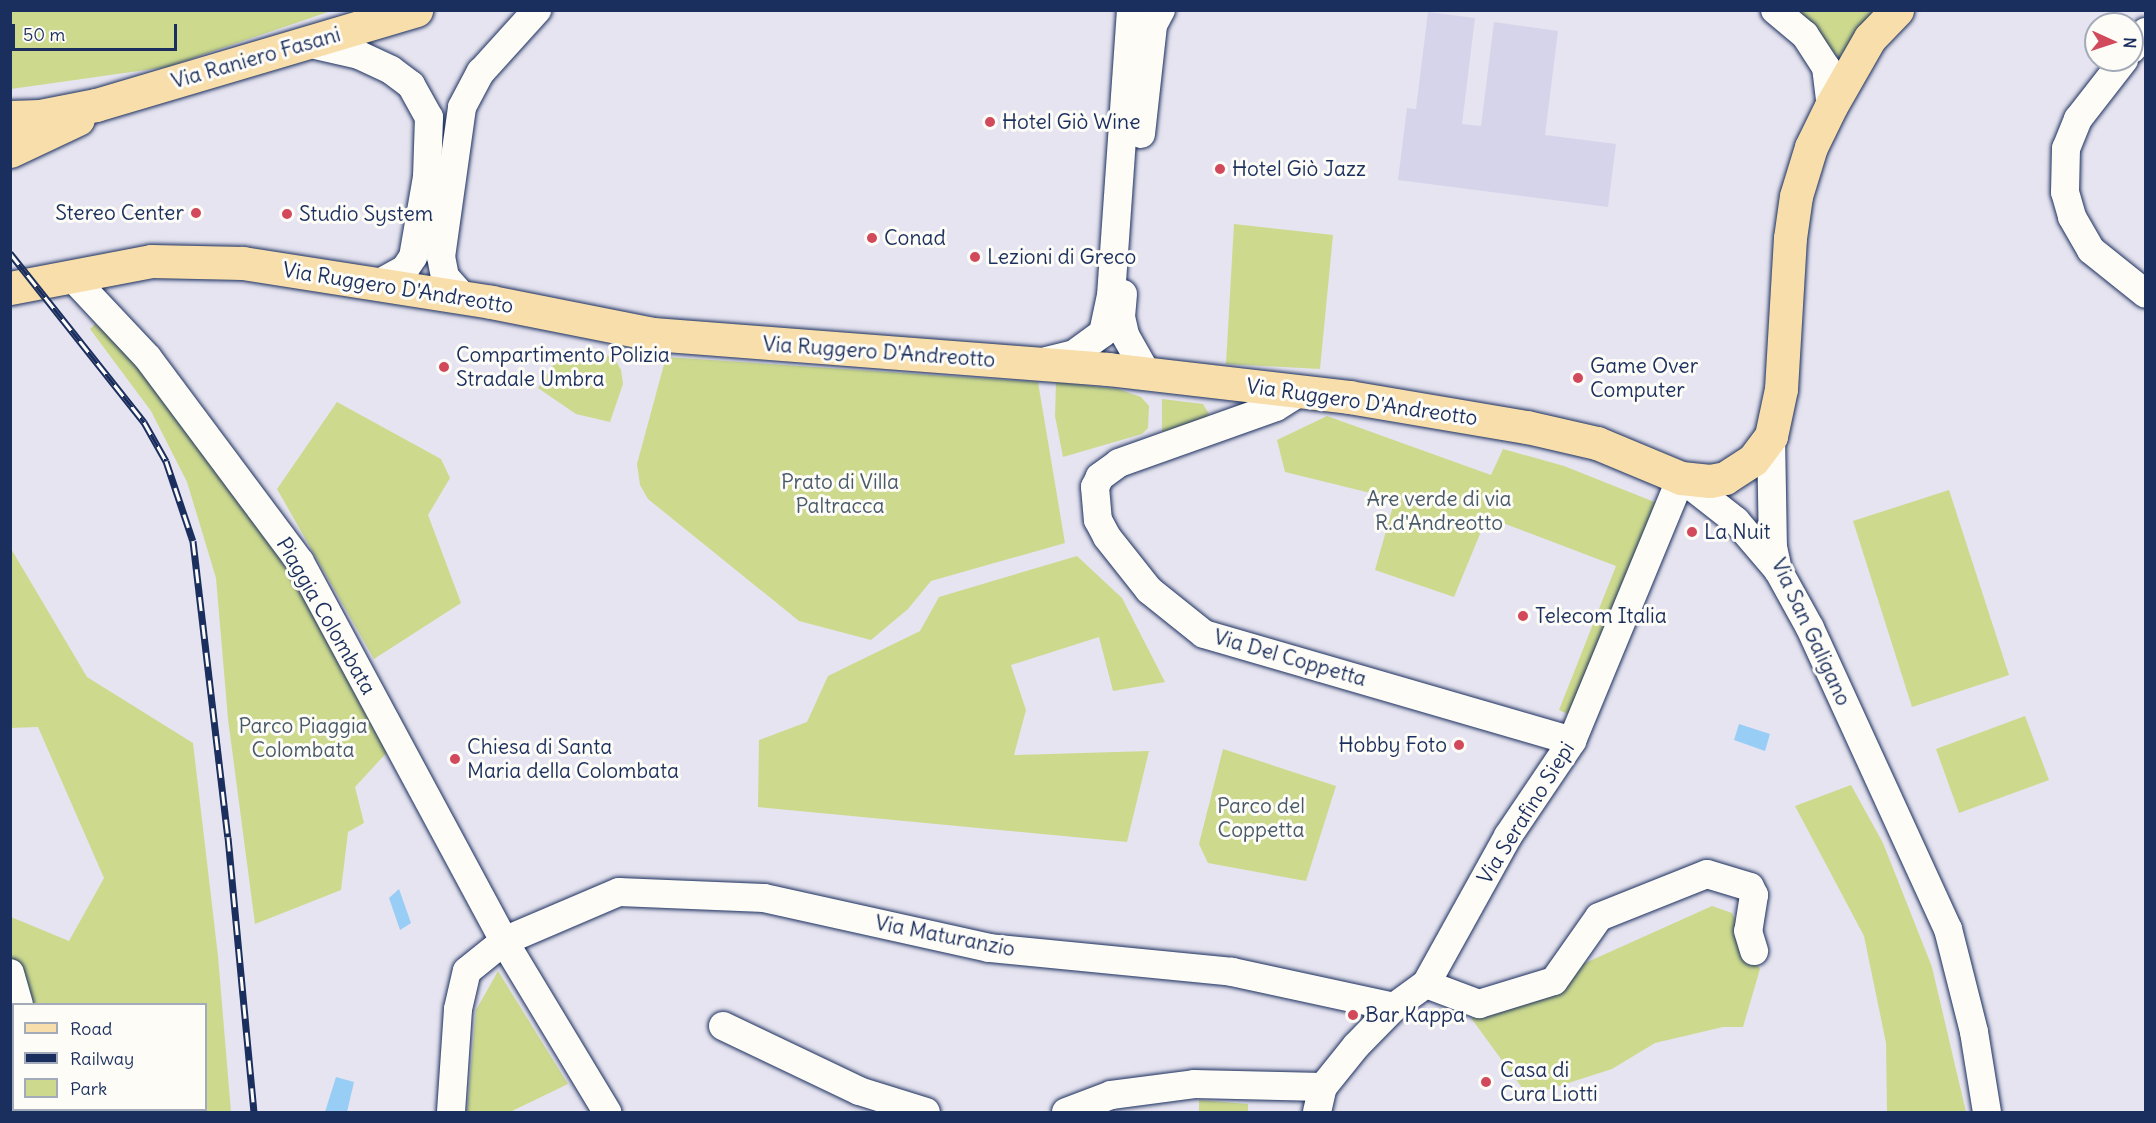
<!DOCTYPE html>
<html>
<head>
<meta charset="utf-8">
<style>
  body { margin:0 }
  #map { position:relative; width:2156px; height:1123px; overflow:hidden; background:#e6e4f0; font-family:Delius,sans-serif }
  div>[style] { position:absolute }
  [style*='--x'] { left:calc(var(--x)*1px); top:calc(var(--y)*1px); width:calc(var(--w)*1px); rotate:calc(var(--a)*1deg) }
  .built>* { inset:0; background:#d6d4eb }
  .green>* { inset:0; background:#cdda8e }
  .water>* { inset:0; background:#98cdf6 }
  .roads { filter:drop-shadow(0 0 2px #1b2f5e) drop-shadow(0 0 2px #1b2f5e) }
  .minor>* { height:28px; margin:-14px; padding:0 14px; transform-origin:14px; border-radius:14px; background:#fdfcf7 }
  .major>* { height:33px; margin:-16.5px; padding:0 16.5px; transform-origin:16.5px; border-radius:16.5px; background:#f8deab }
  .rail>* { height:7px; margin-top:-3.5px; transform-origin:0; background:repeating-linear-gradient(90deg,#fdfcf7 0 14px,#1b2f5e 0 28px); box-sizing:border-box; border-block:2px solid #1b2f5e }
  .dots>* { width:16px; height:16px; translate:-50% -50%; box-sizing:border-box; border:3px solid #fdfcf7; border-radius:50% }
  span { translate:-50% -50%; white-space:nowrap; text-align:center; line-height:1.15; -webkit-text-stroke:6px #fdfcf7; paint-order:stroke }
  .street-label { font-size:21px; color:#1b2f5e }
  .poi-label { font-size:21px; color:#1b2f5e }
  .left { translate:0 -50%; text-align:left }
  .right { translate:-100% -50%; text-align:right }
  .park-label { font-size:21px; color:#485a6a }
  .frame { position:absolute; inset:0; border:12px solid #1b2f5e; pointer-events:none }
  .legend { position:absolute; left:12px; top:1003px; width:195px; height:108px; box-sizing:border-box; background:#fdfcf7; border:2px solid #a3aaba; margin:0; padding:8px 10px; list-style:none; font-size:18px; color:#1b2f5e }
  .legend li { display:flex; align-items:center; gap:12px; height:30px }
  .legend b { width:30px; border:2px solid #a3aaba }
  .north { position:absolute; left:2084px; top:12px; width:60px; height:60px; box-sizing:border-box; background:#fdfcf7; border:2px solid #a3aaba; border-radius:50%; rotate:93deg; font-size:16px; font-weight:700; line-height:24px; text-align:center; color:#1b2f5e }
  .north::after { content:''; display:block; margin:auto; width:21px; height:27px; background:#d1495b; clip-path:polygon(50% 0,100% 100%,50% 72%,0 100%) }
  .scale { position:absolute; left:12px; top:24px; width:165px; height:27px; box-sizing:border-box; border:3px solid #1b2f5e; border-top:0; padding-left:8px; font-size:18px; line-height:21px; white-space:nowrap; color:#1b2f5e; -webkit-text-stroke:4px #fdfcf7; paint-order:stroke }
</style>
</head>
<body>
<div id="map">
  <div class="built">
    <div style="clip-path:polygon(1428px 12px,1475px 18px,1462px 124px,1481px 126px,1494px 22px,1558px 31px,1545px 135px,1616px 144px,1608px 207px,1398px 180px,1407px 108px,1416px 109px)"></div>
  </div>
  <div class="green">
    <div style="clip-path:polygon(10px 11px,11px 10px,331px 11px,167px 67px,11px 89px)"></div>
    <div style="clip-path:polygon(1790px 11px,1873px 11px,1839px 58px,1811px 26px)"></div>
    <div style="clip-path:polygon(1234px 224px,1333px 235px,1320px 369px,1226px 364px)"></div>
    <div style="clip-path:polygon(95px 324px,146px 369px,272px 544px,391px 748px,355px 787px,364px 823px,348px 832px,341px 890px,255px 924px,228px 719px,216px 578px,187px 482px,151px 411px,90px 329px)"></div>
    <div style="clip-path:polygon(564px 349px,604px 354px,615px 359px,621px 370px,623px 384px,610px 422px,576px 414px,538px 388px)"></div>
    <div style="clip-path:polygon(666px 357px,1038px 382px,1065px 543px,931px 581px,908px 609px,871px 640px,799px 621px,648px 499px,640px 485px,637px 464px)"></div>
    <div style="clip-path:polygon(1056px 382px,1118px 389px,1141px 397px,1149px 406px,1148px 428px,1142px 434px,1063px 457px,1055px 416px)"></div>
    <div style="clip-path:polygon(1162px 399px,1203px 404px,1209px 414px,1192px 431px,1162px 431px)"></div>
    <div style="clip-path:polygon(337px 402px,441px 459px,450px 478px,428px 515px,461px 603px,374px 659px,277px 489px)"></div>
    <div style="clip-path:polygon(1327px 416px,1491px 475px,1503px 449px,1564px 466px,1657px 503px,1572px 716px,1559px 710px,1616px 566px,1487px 517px,1454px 597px,1375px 570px,1395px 499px,1285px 472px,1277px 440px)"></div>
    <div style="clip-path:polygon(1949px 490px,2009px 675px,1912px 707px,1853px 521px)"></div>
    <div style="clip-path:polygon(10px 547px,87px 677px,193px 743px,218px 956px,231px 1112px,33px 1112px,206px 1110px,206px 1004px,14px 1004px,13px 1063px,11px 1059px,11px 917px,69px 941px,104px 878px,38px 727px,11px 728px)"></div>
    <div style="clip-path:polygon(1077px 556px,1122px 598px,1165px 682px,1113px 691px,1099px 637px,1011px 665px,1026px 710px,1014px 755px,1149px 751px,1127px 842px,758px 807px,759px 740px,807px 722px,828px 676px,920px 631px,939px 597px)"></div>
    <div style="clip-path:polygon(2025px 716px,2049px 780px,1959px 813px,1936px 749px)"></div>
    <div style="clip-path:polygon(1223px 749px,1336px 786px,1306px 881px,1208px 863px,1199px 844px)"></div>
    <div style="clip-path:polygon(1851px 785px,1883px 843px,1932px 967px,1966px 1112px,1887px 1112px,1886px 1043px,1864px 936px,1795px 806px)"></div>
    <div style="clip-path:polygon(1712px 906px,1732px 913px,1760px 969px,1743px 1027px,1723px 1027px,1655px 1043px,1612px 1069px,1528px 1096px,1471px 1018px,1512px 1008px,1583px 964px)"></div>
    <div style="clip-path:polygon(498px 971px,568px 1084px,510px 1112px,467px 1112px,476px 1010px)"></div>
    <div style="clip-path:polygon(1199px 1100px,1248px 1104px,1248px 1112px,1199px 1112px)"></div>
  </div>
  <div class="water">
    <div style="clip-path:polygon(1739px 724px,1770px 734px,1765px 751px,1734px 740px)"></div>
    <div style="clip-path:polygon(399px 889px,411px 923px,400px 930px,389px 898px)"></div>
    <div style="clip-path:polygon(336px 1077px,354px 1082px,347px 1112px,325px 1112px)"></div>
  </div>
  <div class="roads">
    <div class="minor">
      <div style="--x:1775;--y:10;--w:39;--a:40"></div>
      <div style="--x:1805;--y:35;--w:38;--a:57"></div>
      <div style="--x:1826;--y:67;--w:39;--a:83"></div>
      <div style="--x:307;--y:43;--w:53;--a:13"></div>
      <div style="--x:359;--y:55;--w:35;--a:25"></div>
      <div style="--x:391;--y:70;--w:25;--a:37"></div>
      <div style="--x:411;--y:85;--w:37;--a:61"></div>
      <div style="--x:429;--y:117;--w:60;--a:91.9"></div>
      <div style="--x:427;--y:177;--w:81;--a:99.9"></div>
      <div style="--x:413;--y:257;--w:14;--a:124"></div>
      <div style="--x:405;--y:269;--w:31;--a:151"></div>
      <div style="--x:2132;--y:49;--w:22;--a:-51"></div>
      <div style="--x:2124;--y:60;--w:75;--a:127.9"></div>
      <div style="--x:2078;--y:119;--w:31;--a:112"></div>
      <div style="--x:2066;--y:148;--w:44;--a:91.3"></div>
      <div style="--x:2065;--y:192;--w:26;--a:74"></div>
      <div style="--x:2072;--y:217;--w:38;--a:60"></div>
      <div style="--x:2091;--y:250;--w:70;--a:38.7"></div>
      <div style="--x:1141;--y:134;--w:110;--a:-83.7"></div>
      <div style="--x:1153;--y:25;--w:17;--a:-62"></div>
      <div style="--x:71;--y:276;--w:112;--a:46.8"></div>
      <div style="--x:148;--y:358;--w:254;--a:53.3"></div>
      <div style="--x:300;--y:562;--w:430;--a:61.7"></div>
      <div style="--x:504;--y:941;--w:200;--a:58.9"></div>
      <div style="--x:1123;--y:294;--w:23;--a:95"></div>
      <div style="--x:1121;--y:317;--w:18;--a:77"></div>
      <div style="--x:1125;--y:335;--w:45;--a:60.6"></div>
      <div style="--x:464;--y:298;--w:28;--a:-132"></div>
      <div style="--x:445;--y:277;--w:20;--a:-101"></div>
      <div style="--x:441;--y:257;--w:151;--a:-82"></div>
      <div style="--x:462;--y:107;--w:40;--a:-62"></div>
      <div style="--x:481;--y:72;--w:84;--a:-47.9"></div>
      <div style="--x:1046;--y:361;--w:29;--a:-14"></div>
      <div style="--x:1074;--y:354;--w:36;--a:-36"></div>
      <div style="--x:1103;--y:333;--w:38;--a:-78"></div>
      <div style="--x:1111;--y:296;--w:287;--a:-86"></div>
      <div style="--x:1300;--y:392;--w:28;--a:148"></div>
      <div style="--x:1276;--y:407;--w:167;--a:160.4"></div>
      <div style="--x:1119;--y:463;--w:24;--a:144"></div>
      <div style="--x:1100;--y:477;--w:11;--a:117"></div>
      <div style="--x:1095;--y:487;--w:33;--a:85"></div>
      <div style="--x:1098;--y:520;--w:19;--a:62"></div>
      <div style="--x:1107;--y:537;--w:68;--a:51.6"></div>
      <div style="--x:1149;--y:590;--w:70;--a:38.7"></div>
      <div style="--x:1204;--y:634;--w:383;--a:16.2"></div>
      <div style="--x:1771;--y:436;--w:111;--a:89"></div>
      <div style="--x:1773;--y:547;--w:24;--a:78"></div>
      <div style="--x:1778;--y:570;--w:66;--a:61.1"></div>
      <div style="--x:1810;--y:628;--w:331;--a:65.4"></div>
      <div style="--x:1948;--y:929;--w:106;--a:75.8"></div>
      <div style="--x:1974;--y:1032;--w:81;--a:80.8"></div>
      <div style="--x:10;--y:973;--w:32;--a:74"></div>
      <div style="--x:1426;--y:984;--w:57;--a:20.7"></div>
      <div style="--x:1479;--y:1004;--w:78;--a:-17"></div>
      <div style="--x:1554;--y:981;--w:78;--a:-54.9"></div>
      <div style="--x:1599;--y:917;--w:116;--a:-21.7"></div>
      <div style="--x:1707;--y:874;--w:45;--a:16.8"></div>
      <div style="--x:1750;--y:887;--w:9;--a:63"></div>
      <div style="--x:1754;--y:895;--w:36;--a:99"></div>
      <div style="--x:1748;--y:931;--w:21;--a:73"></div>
      <div style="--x:723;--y:1026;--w:151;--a:25.5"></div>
      <div style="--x:859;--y:1091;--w:70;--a:17.4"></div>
      <div style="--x:24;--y:1112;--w:2;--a:-90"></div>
      <div style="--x:451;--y:1112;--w:103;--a:-86.1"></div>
      <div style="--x:458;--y:1009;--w:39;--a:-77"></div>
      <div style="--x:467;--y:971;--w:48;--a:-39"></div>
      <div style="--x:504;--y:941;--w:125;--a:-23.1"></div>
      <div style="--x:619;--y:892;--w:145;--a:2.4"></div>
      <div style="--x:764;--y:898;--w:230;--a:12.5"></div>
      <div style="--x:989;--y:948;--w:244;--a:5.6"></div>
      <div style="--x:1232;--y:972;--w:166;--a:12.2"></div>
      <div style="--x:1066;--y:1112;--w:48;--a:-20.7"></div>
      <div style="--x:1111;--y:1095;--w:84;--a:-7.5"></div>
      <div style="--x:1194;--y:1084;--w:129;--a:1.3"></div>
      <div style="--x:1317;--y:1112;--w:26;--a:-77"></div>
      <div style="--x:1323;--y:1087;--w:53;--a:-51.2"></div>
      <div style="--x:1356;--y:1046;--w:54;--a:-45.7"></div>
      <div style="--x:1394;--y:1007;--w:39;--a:-36"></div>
      <div style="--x:1426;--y:984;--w:169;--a:-61"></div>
      <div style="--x:1508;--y:836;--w:115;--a:-56"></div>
      <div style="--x:1572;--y:741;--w:285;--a:-67.5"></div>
      <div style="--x:1681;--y:478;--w:70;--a:38"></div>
      <div style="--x:1736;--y:521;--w:65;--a:49.4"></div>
    </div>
    <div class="major">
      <div style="--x:10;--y:117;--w:30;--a:-2"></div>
      <div style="--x:40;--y:116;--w:57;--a:-11.1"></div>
      <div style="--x:96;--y:105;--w:334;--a:-16.5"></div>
      <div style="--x:10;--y:151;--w:75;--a:-25.2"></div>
      <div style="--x:10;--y:288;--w:144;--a:-10.8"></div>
      <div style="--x:151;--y:261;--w:92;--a:1.2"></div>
      <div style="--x:243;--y:263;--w:251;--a:8.9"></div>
      <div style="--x:491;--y:302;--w:165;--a:11.2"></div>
      <div style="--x:653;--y:334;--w:456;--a:4.4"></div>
      <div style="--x:1108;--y:369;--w:243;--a:6.6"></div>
      <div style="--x:1349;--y:397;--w:181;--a:9.6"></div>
      <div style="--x:1527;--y:427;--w:72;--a:12.9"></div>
      <div style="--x:1597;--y:443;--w:91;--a:22.6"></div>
      <div style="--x:1681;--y:478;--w:29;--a:6"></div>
      <div style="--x:1710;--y:481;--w:15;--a:-11"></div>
      <div style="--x:1725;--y:478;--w:33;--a:-33"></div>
      <div style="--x:1753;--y:460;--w:30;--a:-53"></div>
      <div style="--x:1771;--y:436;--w:48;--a:-78"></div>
      <div style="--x:1781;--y:389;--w:151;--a:-86.6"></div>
      <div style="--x:1790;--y:238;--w:42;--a:-81.9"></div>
      <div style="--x:1796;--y:196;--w:51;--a:-73"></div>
      <div style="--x:1811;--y:147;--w:46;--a:-64"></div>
      <div style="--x:1831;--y:106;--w:78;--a:-60.2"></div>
      <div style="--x:1870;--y:38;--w:39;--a:-46"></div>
    </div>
  </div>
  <div class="rail">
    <div style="--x:10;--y:253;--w:216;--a:51.6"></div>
    <div style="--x:144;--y:422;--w:45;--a:60.6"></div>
    <div style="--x:166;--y:461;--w:84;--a:71.4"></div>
    <div style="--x:193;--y:541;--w:298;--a:83.3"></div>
    <div style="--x:228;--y:837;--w:276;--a:84.6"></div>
  </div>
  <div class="dots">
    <div style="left:990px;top:122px;background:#d1495b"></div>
    <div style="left:1220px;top:169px;background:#d1495b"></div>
    <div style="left:196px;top:213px;background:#d1495b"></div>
    <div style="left:287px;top:214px;background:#d1495b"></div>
    <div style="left:872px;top:238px;background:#d1495b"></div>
    <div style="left:975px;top:257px;background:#d1495b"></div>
    <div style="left:444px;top:367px;background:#d1495b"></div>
    <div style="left:1578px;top:378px;background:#d1495b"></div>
    <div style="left:1692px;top:532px;background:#d1495b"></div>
    <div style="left:1523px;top:616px;background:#d1495b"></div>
    <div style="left:1459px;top:745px;background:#d1495b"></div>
    <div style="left:455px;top:759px;background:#d1495b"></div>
    <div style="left:1353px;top:1015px;background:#d1495b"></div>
    <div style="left:1486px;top:1082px;background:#d1495b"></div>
  </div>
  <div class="street-label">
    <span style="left:256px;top:58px;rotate:-16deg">Via Raniero Fasani</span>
    <span style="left:398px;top:288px;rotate:9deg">Via Ruggero D'Andreotto</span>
    <span style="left:879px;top:352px;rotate:4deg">Via Ruggero D'Andreotto</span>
    <span style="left:1362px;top:402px;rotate:8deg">Via Ruggero D'Andreotto</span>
    <span style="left:326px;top:616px;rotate:60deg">Piaggia Colombata</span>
    <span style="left:1811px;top:632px;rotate:65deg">Via San Galigano</span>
    <span style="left:1290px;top:658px;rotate:16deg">Via Del Coppetta</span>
    <span style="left:1526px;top:813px;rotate:-58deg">Via Serafino Siepi</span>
    <span style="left:945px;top:936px;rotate:11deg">Via Maturanzio</span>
  </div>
  <div class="poi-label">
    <span class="left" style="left:1002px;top:122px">Hotel Giò Wine</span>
    <span class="left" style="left:1232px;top:169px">Hotel Giò Jazz</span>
    <span class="right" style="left:184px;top:213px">Stereo Center</span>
    <span class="left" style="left:299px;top:214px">Studio System</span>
    <span class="left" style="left:884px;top:238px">Conad</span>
    <span class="left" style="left:987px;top:257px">Lezioni di Greco</span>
    <span class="left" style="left:456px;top:367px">Compartimento Polizia<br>Stradale Umbra</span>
    <span class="left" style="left:1590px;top:378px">Game Over<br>Computer</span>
    <span class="left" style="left:1704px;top:532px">La Nuit</span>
    <span class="left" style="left:1535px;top:616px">Telecom Italia</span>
    <span class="right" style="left:1447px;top:745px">Hobby Foto</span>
    <span class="left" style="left:467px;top:759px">Chiesa di Santa<br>Maria della Colombata</span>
    <span class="left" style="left:1365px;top:1015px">Bar Kappa</span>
    <span class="left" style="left:1500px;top:1082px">Casa di<br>Cura Liotti</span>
  </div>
  <div class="park-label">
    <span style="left:840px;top:494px">Prato di Villa<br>Paltracca</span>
    <span style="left:1439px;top:511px">Are verde di via<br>R.d'Andreotto</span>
    <span style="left:303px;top:738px">Parco Piaggia<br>Colombata</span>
    <span style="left:1261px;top:818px">Parco del<br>Coppetta</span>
  </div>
  <div class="frame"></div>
  <ul class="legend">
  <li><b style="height:8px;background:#f8deab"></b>Road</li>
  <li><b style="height:8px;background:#1b2f5e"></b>Railway</li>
  <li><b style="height:16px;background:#cdda8e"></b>Park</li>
  </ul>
  <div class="north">N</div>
  <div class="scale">50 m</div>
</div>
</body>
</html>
